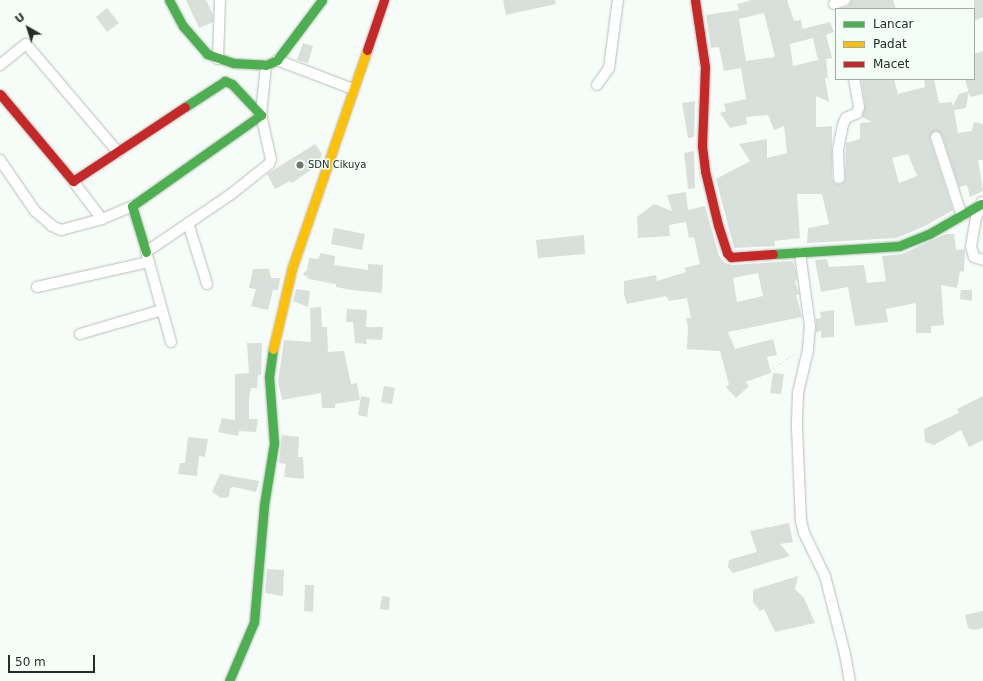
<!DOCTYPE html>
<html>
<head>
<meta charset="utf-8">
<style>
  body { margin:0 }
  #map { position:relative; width:983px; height:681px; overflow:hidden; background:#f6fcf7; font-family:"DejaVu Sans",sans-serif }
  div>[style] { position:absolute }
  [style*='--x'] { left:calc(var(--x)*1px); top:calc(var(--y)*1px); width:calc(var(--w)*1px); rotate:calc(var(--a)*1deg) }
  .building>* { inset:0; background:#d9dfda }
  .path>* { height:2px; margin-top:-1px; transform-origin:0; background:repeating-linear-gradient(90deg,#e2e4e3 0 1px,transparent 0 4px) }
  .roads { filter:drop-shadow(0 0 1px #b8bdb9) drop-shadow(0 0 1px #b8bdb9) }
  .street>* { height:10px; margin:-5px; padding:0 5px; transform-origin:5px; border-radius:5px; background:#fefffe }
  .fast>* { height:9px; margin:-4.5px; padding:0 4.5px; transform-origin:4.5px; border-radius:4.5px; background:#4caf50 }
  .slow>* { height:9px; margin:-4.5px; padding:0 4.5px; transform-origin:4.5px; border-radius:4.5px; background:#ffc107 }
  .jam>* { height:9px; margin:-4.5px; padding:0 4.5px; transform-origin:4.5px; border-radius:4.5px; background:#c62828 }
  .dots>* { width:11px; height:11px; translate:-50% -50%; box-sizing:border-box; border:2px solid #f3fff6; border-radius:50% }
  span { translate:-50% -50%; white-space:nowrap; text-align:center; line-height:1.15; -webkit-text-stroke:3px #f3fff6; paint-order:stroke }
  .poi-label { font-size:10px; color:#262c28 }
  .left { translate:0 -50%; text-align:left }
  .legend { position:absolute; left:835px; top:8px; width:140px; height:72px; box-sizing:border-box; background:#f3fff6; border:1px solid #a1aba4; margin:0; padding:5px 7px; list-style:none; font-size:12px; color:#262c28 }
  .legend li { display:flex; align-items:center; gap:8px; height:20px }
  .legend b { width:20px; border:1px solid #a1aba4 }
  .north { position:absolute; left:8px; top:8px; width:40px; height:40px; -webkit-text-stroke:3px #f3fff6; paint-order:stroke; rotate:321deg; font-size:11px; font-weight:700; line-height:16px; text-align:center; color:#262c28 }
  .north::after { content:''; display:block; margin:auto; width:14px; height:18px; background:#262c28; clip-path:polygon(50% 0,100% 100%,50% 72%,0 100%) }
  .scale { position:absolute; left:8px; top:655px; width:87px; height:18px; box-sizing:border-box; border:2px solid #262c28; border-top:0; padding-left:5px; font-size:12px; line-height:14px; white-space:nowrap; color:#262c28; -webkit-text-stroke:3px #f3fff6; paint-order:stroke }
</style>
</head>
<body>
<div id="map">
  <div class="building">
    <div style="clip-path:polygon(186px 0,206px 0,213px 15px,213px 22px,199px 28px)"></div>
    <div style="clip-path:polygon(503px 0,555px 0,556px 4px,506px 15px)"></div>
    <div style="clip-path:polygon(evenodd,752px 0,787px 0,794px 21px,801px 20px,802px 29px,830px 22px,834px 32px,826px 35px,832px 58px,826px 59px,828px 78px,825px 78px,829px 102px,816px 96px,816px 127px,832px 126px,832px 178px,836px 184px,840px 184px,845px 181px,846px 143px,860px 139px,860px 123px,872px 122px,862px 117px,865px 106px,861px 79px,894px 79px,898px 94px,925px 87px,924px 79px,934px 79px,939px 103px,952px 102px,953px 106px,959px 94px,969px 91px,966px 108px,954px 110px,958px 133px,972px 131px,974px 122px,983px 124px,983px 160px,978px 160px,983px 191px,970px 197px,967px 185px,959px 187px,942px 135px,934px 131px,930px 139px,953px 210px,925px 226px,897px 238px,807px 243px,808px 228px,829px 224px,822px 194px,797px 194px,800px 238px,774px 241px,775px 246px,734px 248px,716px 179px,750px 161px,739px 144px,767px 139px,767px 158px,787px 153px,784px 126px,774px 130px,768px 115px,746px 117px,747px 124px,730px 128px,720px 113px,726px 111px,724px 104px,746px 99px,741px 68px,724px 71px,719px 47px,711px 48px,706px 15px,739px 10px,737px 4px,752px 0,764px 13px,775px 57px,746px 61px,739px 19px,764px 13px,752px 0,813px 38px,818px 60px,793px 66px,790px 44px,813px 38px,752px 0,908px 154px,917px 176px,899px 183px,892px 158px,908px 154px)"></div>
    <div style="clip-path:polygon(852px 0,893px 0,896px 9px,839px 9px,848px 6px)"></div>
    <div style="clip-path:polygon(974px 0,983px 0,983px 17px,974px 21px)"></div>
    <div style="clip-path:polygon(107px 8px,119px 23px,107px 32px,96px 17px)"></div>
    <div style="clip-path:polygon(303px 43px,313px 46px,308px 63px,297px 60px)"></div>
    <div style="clip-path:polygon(983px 51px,983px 94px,970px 97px,965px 79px,974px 79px,974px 54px)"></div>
    <div style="clip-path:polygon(695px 101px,694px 137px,688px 138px,682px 103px)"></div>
    <div style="clip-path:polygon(315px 144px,322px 154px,318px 165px,292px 183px,290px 181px,275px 189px,267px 174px)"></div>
    <div style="clip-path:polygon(694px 151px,695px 188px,688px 189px,684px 153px)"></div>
    <div style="clip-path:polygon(evenodd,686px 192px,688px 210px,705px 206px,719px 256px,725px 263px,732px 265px,793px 261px,796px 271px,797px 280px,795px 281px,799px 294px,796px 295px,802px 317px,728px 332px,735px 349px,773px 339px,777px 355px,767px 357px,771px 373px,745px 382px,749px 386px,736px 398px,726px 387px,729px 385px,720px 351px,687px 349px,688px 326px,686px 318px,691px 318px,687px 298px,669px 301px,666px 296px,627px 304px,624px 294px,624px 281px,656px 275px,657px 281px,686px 272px,684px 268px,700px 264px,694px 237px,689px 238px,686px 222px,669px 225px,670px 236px,638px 238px,637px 217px,654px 204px,672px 211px,667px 195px,686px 192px,758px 273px,763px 296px,737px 302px,733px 278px,758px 273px)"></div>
    <div style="clip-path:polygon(334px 228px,365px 234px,362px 250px,331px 244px)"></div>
    <div style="clip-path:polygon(946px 234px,954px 234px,956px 250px,965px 249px,964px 272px,960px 271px,957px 288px,941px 285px,944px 325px,931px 326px,931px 333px,916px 333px,916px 303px,886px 309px,888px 322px,855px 326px,848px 287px,821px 292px,815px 260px,827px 259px,829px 267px,864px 265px,867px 283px,886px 281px,882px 256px,902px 254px)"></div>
    <div style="clip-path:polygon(584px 235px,585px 254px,538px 258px,536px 240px)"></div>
    <div style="clip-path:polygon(321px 253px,335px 256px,334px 265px,368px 270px,368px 264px,383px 265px,382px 293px,352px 290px,336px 287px,336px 284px,309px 279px,303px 274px,307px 270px,309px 258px,318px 259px)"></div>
    <div style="clip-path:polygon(253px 269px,269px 269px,271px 278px,280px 278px,278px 290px,273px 290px,268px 310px,251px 306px,256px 289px,249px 288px)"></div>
    <div style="clip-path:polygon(296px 289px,310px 291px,308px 307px,293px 301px)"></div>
    <div style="clip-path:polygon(961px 290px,972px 290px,972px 301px,960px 299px)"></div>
    <div style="clip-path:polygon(321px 307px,322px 327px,327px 327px,328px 352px,344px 351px,351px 384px,357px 383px,360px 400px,335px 404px,335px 408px,322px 408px,321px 393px,282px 400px,278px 382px,284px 340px,311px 342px,310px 308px)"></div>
    <div style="clip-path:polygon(347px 309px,367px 310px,366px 327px,383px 327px,382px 340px,366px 339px,367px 344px,355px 343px,353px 322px,346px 322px)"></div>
    <div style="clip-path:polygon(834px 310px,834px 337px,821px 338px,821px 331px,816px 332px,816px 319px,821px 318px,820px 312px)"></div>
    <div style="clip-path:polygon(247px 343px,262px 343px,261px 375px,258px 375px,257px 388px,251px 388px,249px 398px,249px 419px,258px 419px,256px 432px,239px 431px,238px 436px,218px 432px,222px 418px,235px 420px,235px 374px,249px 373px)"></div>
    <div style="clip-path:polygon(773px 373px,784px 374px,781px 394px,770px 393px)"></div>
    <div style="clip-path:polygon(384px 386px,395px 388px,392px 404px,381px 402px)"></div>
    <div style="clip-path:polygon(361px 396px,370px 398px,367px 417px,358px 415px)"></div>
    <div style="clip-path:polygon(983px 396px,983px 440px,969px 447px,961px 430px,934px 445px,925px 442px,924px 429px,959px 413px,957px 409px)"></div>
    <div style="clip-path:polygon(282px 435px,299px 437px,298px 457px,303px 457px,304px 479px,284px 477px,286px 464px,279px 463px)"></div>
    <div style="clip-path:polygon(188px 437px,208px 439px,205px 457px,199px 456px,197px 476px,178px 474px,180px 463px,185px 463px)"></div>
    <div style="clip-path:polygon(220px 474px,259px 481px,256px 492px,234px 487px,230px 488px,229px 497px,221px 498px,212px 492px)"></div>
    <div style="clip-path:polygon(789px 523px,793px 542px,780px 544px,790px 556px,733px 573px,728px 567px,729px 560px,757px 552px,750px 531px)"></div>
    <div style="clip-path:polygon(267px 569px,284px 570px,283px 596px,265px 593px)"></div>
    <div style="clip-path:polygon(798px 576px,795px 589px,804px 598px,815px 623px,775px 632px,764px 609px,760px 611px,753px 602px,753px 590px)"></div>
    <div style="clip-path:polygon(305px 585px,314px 585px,313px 612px,304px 611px)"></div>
    <div style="clip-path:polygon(382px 596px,390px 597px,389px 610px,380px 609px)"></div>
    <div style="clip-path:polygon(983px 611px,983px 628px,974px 630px,968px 628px,965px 615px)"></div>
  </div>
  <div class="path">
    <div style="--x:770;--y:371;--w:32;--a:-34"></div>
  </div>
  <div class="roads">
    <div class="street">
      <div style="--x:834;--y:4;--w:12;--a:-20"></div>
      <div style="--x:218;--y:59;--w:59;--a:-88.1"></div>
      <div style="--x:277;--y:60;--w:81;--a:20.9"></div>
      <div style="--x:0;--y:65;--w:33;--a:-39"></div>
      <div style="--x:26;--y:44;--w:142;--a:49.6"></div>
      <div style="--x:597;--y:85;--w:21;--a:-55"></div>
      <div style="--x:609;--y:68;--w:69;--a:-82.5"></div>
      <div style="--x:936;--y:137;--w:83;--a:71.8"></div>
      <div style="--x:0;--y:160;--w:62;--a:55.5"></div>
      <div style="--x:35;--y:211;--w:23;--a:41"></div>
      <div style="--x:52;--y:226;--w:10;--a:24"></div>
      <div style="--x:61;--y:230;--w:42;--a:-15"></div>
      <div style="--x:102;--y:219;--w:33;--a:-23"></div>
      <div style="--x:839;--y:178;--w:28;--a:-92"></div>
      <div style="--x:838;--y:150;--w:25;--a:-79"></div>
      <div style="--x:843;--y:125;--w:8;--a:-67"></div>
      <div style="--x:846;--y:118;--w:12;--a:-24"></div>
      <div style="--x:857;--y:113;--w:6;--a:-72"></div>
      <div style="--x:859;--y:107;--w:28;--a:-100"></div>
      <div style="--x:73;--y:181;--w:48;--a:52.7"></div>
      <div style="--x:982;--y:202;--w:17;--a:111"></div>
      <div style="--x:976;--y:218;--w:28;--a:100"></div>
      <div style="--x:971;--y:246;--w:11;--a:75"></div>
      <div style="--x:974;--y:257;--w:9;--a:18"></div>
      <div style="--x:188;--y:223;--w:64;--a:72.7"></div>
      <div style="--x:800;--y:253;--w:74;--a:82.2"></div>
      <div style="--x:810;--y:326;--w:24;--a:95"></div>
      <div style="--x:808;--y:350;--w:44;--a:103.1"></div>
      <div style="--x:798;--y:393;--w:34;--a:92"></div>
      <div style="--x:797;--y:427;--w:94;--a:87.6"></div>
      <div style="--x:801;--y:521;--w:12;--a:76"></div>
      <div style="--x:804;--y:533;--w:48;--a:64"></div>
      <div style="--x:825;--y:576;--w:81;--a:75.6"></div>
      <div style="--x:845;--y:654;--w:27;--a:80"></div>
      <div style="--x:37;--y:287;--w:115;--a:-12.6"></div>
      <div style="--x:80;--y:334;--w:85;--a:-16.3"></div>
      <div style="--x:171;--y:342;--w:93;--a:-105.5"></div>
      <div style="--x:146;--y:252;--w:102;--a:-34.2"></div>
      <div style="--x:230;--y:195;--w:50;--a:-38.5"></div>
      <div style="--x:269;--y:164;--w:5;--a:-68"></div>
      <div style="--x:271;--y:159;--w:45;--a:-102.8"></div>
      <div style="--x:261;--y:115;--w:50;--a:-84.3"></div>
    </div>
    <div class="fast">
      <div style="--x:169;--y:0;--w:30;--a:62"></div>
      <div style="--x:183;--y:26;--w:37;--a:49"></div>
      <div style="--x:207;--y:54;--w:28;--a:19"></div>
      <div style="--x:233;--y:63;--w:33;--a:3"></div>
      <div style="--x:266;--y:65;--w:12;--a:-24"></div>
      <div style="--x:277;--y:60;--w:75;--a:-53.1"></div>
      <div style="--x:146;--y:252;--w:48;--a:-106.9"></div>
      <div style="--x:132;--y:206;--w:158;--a:-35.2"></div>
      <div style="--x:261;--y:115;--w:42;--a:-133.1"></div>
      <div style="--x:232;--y:84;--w:8;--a:-157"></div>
      <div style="--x:225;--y:81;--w:48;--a:147"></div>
      <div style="--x:773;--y:254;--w:126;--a:-3.6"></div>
      <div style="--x:899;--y:246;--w:32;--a:-22"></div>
      <div style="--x:929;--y:234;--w:60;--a:-30"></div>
      <div style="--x:229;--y:681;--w:64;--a:-67"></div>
      <div style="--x:254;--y:622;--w:117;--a:-85.1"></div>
      <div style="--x:264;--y:505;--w:63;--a:-80.8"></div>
      <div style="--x:274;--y:443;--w:66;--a:-94.3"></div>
      <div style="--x:269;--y:377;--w:28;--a:-82"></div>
    </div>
    <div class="slow">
      <div style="--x:273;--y:349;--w:83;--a:-76.8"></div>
      <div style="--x:292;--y:268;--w:231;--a:-71"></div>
    </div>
    <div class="jam">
      <div style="--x:695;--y:0;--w:68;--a:81.5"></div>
      <div style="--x:705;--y:67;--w:79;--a:92.2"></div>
      <div style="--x:702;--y:146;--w:25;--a:83"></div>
      <div style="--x:705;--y:171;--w:56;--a:76.5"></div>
      <div style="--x:718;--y:225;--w:29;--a:72"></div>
      <div style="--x:727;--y:253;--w:6;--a:45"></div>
      <div style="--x:731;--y:257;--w:42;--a:-4.1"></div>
      <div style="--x:367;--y:50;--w:53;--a:-71.2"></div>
      <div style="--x:0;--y:94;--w:114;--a:50"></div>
      <div style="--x:73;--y:181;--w:134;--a:-33.5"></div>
    </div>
  </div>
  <div class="dots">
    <div style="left:300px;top:165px;background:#6f7570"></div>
  </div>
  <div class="poi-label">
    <span class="left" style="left:308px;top:165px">SDN Cikuya</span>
  </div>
  <ul class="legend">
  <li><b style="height:5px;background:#4caf50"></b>Lancar</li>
  <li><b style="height:5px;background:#ffc107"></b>Padat</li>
  <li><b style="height:5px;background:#c62828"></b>Macet</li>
  </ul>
  <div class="north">U</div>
  <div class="scale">50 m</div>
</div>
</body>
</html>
